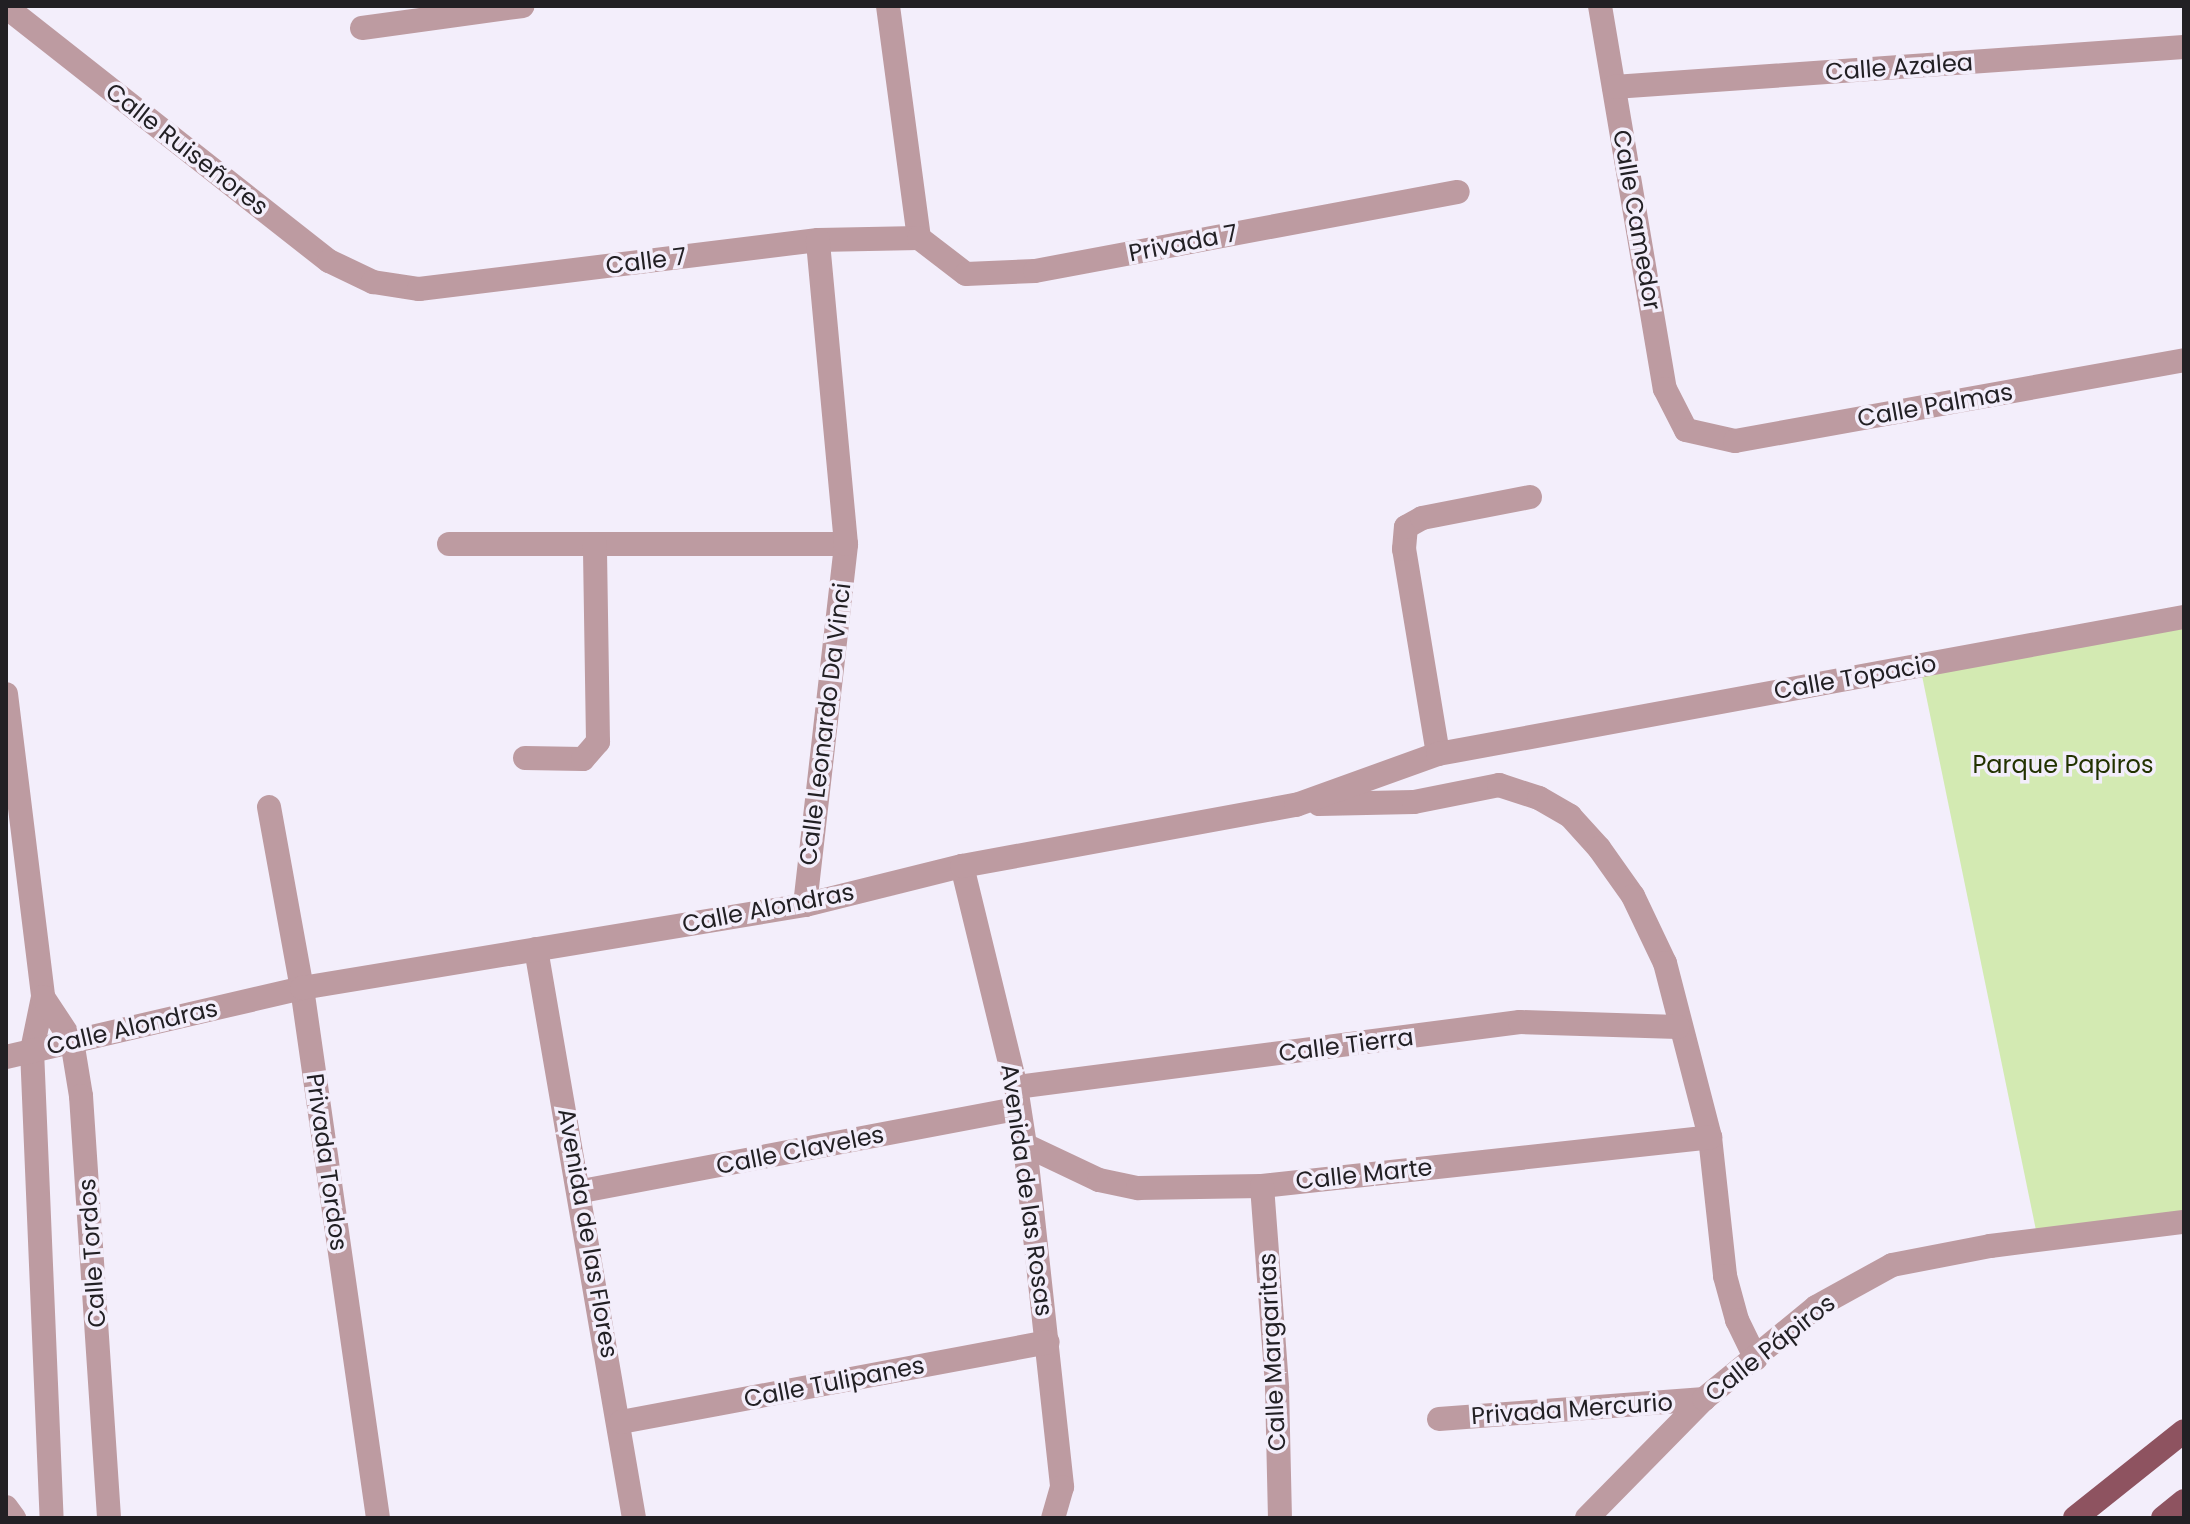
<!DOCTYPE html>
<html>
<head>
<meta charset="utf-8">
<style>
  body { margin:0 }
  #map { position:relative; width:2190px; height:1524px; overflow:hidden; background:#f3eefb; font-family:Poppins,sans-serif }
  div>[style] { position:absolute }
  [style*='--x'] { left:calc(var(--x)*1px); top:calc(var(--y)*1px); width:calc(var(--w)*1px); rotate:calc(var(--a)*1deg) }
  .green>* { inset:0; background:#d3eab2 }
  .minor>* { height:24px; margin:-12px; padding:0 12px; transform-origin:12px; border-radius:12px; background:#bd9ba1 }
  .major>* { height:24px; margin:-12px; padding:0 12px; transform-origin:12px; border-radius:12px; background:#8e5360 }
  span { translate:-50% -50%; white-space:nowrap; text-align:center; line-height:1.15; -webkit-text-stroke:7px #f3eefb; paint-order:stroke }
  .street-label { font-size:24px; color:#222024 }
  .park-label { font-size:24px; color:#223200 }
  .frame { position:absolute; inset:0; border:8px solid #222024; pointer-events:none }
</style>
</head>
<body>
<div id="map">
  <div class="green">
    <div style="clip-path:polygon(2184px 621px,2184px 1216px,2038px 1240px,1920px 666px)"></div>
  </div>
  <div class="minor">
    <div style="--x:888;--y:6;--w:234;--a:82.4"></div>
    <div style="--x:1600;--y:6;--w:388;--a:80.4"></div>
    <div style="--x:1665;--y:389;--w:46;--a:62.9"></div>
    <div style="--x:1686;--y:430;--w:50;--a:12.7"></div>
    <div style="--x:1735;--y:441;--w:456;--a:-10.2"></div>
    <div style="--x:6;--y:7;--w:411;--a:38.2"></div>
    <div style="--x:329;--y:261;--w:49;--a:25.5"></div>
    <div style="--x:373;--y:282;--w:47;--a:8.7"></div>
    <div style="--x:419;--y:289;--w:402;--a:-7"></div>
    <div style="--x:818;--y:240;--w:101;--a:-1.1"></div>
    <div style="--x:362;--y:28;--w:162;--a:-7.8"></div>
    <div style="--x:1614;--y:87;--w:571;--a:-4.01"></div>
    <div style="--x:919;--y:238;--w:59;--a:37.5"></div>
    <div style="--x:966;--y:274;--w:69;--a:-2.5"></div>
    <div style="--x:1035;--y:271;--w:430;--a:-10.6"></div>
    <div style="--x:449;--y:544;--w:397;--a:0"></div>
    <div style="--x:6;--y:694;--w:305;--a:83"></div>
    <div style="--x:43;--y:997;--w:54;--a:101.7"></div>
    <div style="--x:32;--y:1050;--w:468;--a:87.6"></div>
    <div style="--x:1438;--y:754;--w:208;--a:-99.4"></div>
    <div style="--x:1404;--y:549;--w:22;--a:-85"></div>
    <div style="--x:1406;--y:527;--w:18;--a:-29"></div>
    <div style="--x:1422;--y:518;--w:110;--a:-11"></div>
    <div style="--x:525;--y:758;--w:58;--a:1"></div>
    <div style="--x:583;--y:759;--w:23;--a:-49"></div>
    <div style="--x:598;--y:742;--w:198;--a:-90.9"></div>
    <div style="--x:1319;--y:804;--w:95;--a:-1.2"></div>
    <div style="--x:1414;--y:802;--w:87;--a:-11.3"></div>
    <div style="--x:1499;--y:785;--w:42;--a:18"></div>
    <div style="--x:1539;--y:798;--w:36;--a:30"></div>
    <div style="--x:1570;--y:816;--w:43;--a:47.8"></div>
    <div style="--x:1599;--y:848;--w:59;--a:54.7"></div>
    <div style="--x:1633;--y:896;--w:74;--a:64.5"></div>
    <div style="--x:1665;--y:963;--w:180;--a:75.5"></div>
    <div style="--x:1710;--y:1137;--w:140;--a:83.8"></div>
    <div style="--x:1725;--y:1276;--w:46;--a:74.7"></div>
    <div style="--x:1737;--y:1320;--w:43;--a:64"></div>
    <div style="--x:269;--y:807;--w:184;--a:79.7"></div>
    <div style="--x:302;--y:988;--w:535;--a:81.84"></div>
    <div style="--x:962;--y:866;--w:228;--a:76.3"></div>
    <div style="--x:1016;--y:1087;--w:59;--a:81.2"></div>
    <div style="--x:1025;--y:1145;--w:344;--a:83.8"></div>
    <div style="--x:1062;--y:1487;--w:32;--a:106"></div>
    <div style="--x:805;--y:905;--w:363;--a:-83.5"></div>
    <div style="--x:846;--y:544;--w:305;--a:-95.3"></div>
    <div style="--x:536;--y:949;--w:577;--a:80.23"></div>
    <div style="--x:43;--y:997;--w:53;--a:56.6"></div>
    <div style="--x:72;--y:1041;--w:56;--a:80.7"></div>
    <div style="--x:81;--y:1096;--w:423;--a:86.2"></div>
    <div style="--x:6;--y:1057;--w:304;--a:-13.1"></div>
    <div style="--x:302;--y:988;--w:510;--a:-9.37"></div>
    <div style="--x:805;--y:905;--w:162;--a:-14"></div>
    <div style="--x:962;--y:866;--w:340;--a:-10.4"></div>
    <div style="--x:1296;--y:805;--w:151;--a:-19.8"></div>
    <div style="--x:1438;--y:754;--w:758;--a:-10.41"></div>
    <div style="--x:1016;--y:1087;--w:508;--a:-7.35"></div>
    <div style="--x:1520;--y:1022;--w:158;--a:1.8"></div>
    <div style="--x:1025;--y:1145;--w:82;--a:25.3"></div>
    <div style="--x:1099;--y:1180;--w:40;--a:12"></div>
    <div style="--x:1138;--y:1188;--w:124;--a:-0.9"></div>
    <div style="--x:1262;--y:1186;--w:451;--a:-6.2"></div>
    <div style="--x:1262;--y:1186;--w:202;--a:85.7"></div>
    <div style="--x:1277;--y:1387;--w:131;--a:88.7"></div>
    <div style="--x:582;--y:1191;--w:444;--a:-10.7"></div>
    <div style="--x:1439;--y:1419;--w:266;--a:-4.3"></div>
    <div style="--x:621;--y:1422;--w:434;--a:-10.6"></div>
    <div style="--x:6;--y:1507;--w:14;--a:54"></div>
    <div style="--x:1587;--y:1518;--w:167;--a:-45.5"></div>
    <div style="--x:1704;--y:1399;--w:145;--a:-39.4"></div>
    <div style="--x:1816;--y:1307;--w:87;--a:-28.9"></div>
    <div style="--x:1892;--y:1265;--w:100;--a:-11"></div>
    <div style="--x:1990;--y:1246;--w:195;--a:-7.1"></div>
  </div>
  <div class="major">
    <div style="--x:2075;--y:1518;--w:139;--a:-38.6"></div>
    <div style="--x:2163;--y:1518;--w:27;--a:-39"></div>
  </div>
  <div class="street-label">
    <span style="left:1899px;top:67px;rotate:-4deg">Calle Azalea</span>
    <span style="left:187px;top:149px;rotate:38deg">Calle Ruiseñores</span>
    <span style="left:1637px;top:220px;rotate:80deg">Calle Camedor</span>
    <span style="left:1183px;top:243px;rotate:-11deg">Privada 7</span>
    <span style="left:646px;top:261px;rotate:-7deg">Calle 7</span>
    <span style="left:1935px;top:405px;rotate:-10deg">Calle Palmas</span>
    <span style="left:1855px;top:677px;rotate:-10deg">Calle Topacio</span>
    <span style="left:825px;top:724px;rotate:-83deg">Calle Leonardo Da Vinci</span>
    <span style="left:768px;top:908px;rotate:-11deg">Calle Alondras</span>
    <span style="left:132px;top:1027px;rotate:-13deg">Calle Alondras</span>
    <span style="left:1346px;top:1045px;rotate:-7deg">Calle Tierra</span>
    <span style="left:800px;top:1150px;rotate:-11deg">Calle Claveles</span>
    <span style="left:327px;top:1162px;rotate:82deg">Privada Tordos</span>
    <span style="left:1364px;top:1174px;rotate:-6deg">Calle Marte</span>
    <span style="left:1027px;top:1190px;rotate:82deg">Avenida de las Rosas</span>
    <span style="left:588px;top:1233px;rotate:80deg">Avenida de las Flores</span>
    <span style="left:92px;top:1253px;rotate:-94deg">Calle Tordos</span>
    <span style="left:1770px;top:1348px;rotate:-38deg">Calle Pápiros</span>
    <span style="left:1272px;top:1352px;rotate:-93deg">Calle Margaritas</span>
    <span style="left:834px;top:1382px;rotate:-11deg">Calle Tulipanes</span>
    <span style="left:1572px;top:1409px;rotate:-4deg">Privada Mercurio</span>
  </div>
  <div class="park-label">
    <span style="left:2063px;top:765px">Parque Papiros</span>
  </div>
  <div class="frame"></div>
</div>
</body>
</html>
